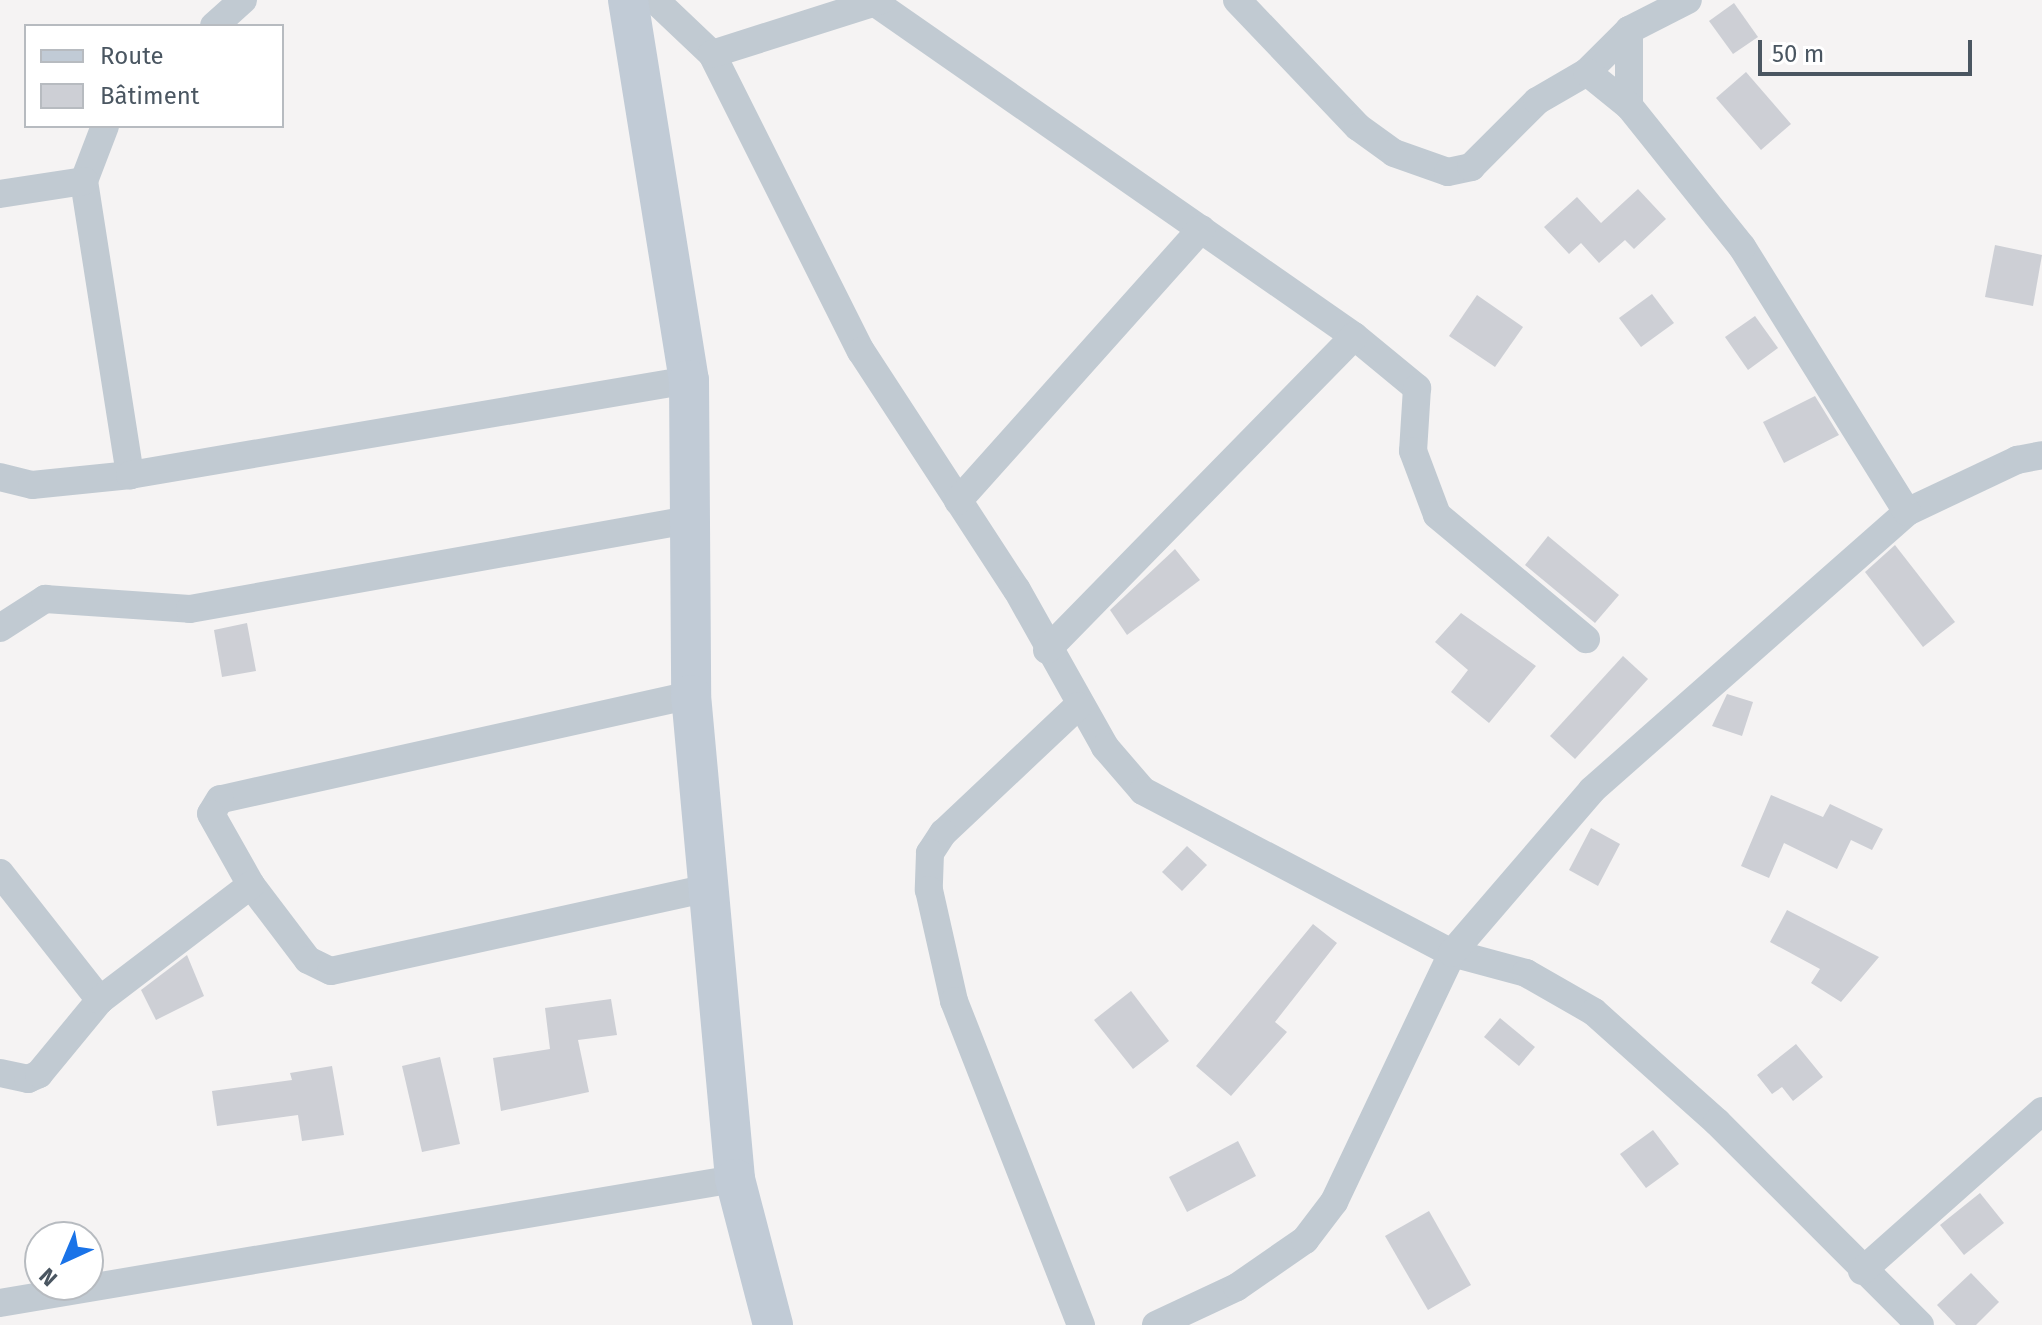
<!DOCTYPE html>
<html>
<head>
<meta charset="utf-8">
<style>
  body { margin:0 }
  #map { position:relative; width:2042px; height:1325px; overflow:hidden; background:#f5f3f3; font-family:"Fira Sans",sans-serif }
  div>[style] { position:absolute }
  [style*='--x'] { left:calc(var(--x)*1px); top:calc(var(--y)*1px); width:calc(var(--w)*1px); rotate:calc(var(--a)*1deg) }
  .building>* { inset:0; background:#cdcfd5 }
  .street>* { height:28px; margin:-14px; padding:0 14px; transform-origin:14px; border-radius:14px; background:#c1cad2 }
  .secondary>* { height:40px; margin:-20px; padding:0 20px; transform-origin:20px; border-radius:20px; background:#c1cbd6 }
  span { translate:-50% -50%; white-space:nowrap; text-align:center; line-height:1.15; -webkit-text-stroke:6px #fff; paint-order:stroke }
  .legend { position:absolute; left:24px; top:24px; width:260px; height:104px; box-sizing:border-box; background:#fff; border:2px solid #b7bbc0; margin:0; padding:10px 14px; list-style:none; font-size:24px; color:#4a5661 }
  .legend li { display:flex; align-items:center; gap:16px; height:40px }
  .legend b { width:40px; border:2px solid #b7bbc0 }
  .north { position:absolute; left:24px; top:1221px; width:80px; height:80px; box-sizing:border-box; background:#fff; border:2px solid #b7bbc0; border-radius:50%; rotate:224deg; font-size:22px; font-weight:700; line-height:32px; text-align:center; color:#4a5661 }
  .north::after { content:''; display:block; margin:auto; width:28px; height:36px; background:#1a73e8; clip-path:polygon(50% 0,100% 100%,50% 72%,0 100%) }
  .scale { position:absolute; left:1758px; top:40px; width:214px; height:36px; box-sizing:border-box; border:4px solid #4a5661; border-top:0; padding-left:10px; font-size:24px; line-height:28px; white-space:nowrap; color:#4a5661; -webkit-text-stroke:6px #fff; paint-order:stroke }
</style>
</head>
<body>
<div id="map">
  <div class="building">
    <div style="clip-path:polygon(1734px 3px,1758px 37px,1733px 54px,1709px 21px)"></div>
    <div style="clip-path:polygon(1746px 72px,1791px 124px,1761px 150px,1716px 98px)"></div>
    <div style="clip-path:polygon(1638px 189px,1666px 219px,1634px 249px,1625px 240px,1599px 263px,1581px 243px,1569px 254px,1544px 227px,1577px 197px,1601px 223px)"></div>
    <div style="clip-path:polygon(1995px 245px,2042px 255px,2033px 306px,1985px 297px)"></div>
    <div style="clip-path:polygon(1652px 294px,1674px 323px,1641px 347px,1619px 318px)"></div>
    <div style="clip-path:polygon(1477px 295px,1523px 327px,1495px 367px,1449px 336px)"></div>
    <div style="clip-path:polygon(1755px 316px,1778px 348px,1748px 370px,1725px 337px)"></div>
    <div style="clip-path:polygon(1815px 396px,1839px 435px,1784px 463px,1763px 422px)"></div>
    <div style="clip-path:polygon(1548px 536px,1619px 595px,1595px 623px,1525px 565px)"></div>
    <div style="clip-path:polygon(1895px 545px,1955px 622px,1923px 647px,1865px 572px)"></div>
    <div style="clip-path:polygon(1175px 549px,1200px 580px,1127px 635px,1110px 610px)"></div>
    <div style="clip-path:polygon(1461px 613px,1536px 666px,1489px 723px,1451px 692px,1468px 670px,1435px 642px)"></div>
    <div style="clip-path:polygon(247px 623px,256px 671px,222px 677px,214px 630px)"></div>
    <div style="clip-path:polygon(1623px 656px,1648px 679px,1575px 759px,1550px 736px)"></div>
    <div style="clip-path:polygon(1727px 694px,1753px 702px,1742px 736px,1712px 726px)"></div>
    <div style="clip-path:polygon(1771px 795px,1823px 817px,1830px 804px,1883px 829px,1872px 850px,1851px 840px,1837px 869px,1784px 843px,1769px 878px,1741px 866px)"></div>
    <div style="clip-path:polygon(1591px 828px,1620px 844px,1598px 886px,1569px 870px)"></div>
    <div style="clip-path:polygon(1187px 846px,1207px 865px,1182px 891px,1162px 872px)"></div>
    <div style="clip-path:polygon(1787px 910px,1879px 957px,1841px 1002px,1811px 983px,1820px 969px,1770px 942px)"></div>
    <div style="clip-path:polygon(1313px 924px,1337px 943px,1275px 1022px,1287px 1032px,1231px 1096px,1196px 1066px)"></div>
    <div style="clip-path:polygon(187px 955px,204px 996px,156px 1020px,141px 990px)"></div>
    <div style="clip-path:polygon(1131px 991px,1169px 1041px,1133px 1069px,1094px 1020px)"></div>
    <div style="clip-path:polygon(611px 999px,617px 1035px,578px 1040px,589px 1092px,501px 1111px,493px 1058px,550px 1049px,545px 1008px)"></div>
    <div style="clip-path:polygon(1500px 1018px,1535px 1047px,1519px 1066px,1484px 1037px)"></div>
    <div style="clip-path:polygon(1796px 1044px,1823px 1077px,1793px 1101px,1782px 1087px,1772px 1094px,1757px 1075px)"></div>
    <div style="clip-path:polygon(440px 1057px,460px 1144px,422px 1152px,402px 1066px)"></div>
    <div style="clip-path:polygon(332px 1066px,344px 1135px,302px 1141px,298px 1115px,217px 1126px,212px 1091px,292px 1080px,290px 1073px)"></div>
    <div style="clip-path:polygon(1653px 1130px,1679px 1164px,1646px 1188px,1620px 1154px)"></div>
    <div style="clip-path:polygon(1238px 1141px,1256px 1176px,1187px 1212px,1169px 1177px)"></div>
    <div style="clip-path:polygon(1980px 1193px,2004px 1223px,1964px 1255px,1940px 1225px)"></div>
    <div style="clip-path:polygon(1429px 1211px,1471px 1285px,1428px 1310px,1385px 1236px)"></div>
    <div style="clip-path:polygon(1971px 1273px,1999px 1302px,1976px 1325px,1956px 1325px,1937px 1305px)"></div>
  </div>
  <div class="street">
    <div style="--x:655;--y:0;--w:79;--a:43.5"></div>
    <div style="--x:712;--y:54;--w:332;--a:63.4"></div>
    <div style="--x:861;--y:351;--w:285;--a:56.9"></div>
    <div style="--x:1017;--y:590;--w:180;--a:60.7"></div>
    <div style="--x:1105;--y:747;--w:58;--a:49.2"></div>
    <div style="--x:1143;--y:791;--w:349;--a:27.7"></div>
    <div style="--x:1452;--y:953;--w:77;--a:15.1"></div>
    <div style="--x:1526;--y:973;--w:78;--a:29.8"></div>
    <div style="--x:1594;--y:1012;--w:165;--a:41.8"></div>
    <div style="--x:1717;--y:1122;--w:287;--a:45"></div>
    <div style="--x:1237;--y:0;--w:175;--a:46.4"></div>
    <div style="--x:1358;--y:127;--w:44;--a:35.8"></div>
    <div style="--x:1394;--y:153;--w:57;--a:19.4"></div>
    <div style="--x:1448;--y:172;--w:24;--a:-12"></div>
    <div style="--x:1471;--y:167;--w:93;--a:-45"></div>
    <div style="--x:1537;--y:101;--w:58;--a:-30.1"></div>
    <div style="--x:1587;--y:72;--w:59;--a:-45"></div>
    <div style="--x:1629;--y:30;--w:66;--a:-27"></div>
    <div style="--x:877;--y:4;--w:581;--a:34.84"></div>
    <div style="--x:1354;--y:336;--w:82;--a:39.5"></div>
    <div style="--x:1417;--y:388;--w:63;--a:93.6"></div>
    <div style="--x:1413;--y:451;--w:68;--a:69.4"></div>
    <div style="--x:1437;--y:515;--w:194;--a:39.8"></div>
    <div style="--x:214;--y:26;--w:39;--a:-42"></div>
    <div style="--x:712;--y:54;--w:178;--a:-17.6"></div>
    <div style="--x:1629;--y:106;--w:76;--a:-90"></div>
    <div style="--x:105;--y:126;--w:59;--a:110.9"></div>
    <div style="--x:84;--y:181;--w:298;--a:81.1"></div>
    <div style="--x:0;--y:194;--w:85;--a:-8.8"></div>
    <div style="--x:0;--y:477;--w:33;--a:14"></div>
    <div style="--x:32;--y:485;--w:99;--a:-5.8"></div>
    <div style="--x:130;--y:475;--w:567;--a:-9.65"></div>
    <div style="--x:958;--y:501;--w:365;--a:-48.2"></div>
    <div style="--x:1907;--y:512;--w:122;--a:-25.3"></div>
    <div style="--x:2017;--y:460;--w:25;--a:-11"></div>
    <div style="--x:0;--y:628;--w:54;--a:-32.8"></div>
    <div style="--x:45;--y:599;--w:145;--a:3.9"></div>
    <div style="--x:190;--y:609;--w:512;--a:-10.12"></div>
    <div style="--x:1047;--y:650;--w:439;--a:-45.6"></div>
    <div style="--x:691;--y:695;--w:482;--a:167.5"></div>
    <div style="--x:220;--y:799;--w:17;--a:121"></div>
    <div style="--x:211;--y:814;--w:81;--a:60.6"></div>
    <div style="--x:251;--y:885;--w:94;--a:52.8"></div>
    <div style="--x:308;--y:960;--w:25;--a:26"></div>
    <div style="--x:331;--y:971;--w:390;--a:-12.4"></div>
    <div style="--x:1078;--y:706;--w:185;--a:136.7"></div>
    <div style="--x:943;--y:833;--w:24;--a:123"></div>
    <div style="--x:930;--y:853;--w:37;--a:92"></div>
    <div style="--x:929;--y:890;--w:114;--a:77.3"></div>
    <div style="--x:954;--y:1001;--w:348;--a:68.6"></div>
    <div style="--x:0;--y:873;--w:162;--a:51.8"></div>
    <div style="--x:0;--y:1073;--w:29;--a:12"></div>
    <div style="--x:28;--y:1079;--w:12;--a:-24"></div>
    <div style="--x:39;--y:1074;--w:96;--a:-50.5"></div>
    <div style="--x:100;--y:1000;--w:190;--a:-37.3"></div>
    <div style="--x:1862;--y:1271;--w:241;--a:-41.6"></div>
    <div style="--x:0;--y:1303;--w:745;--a:-9.58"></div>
    <div style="--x:1156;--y:1325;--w:89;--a:-25.1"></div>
    <div style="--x:1237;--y:1287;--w:83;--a:-34.7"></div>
    <div style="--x:1305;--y:1240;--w:48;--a:-52.7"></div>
    <div style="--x:1334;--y:1202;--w:276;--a:-64.6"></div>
    <div style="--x:1452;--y:953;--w:215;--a:-49.3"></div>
    <div style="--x:1592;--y:790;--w:420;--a:-41.4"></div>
    <div style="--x:1907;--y:512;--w:312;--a:-121.9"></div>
    <div style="--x:1742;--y:247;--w:181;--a:-128.7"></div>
    <div style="--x:1629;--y:106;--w:54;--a:-141"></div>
  </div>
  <div class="secondary">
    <div style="--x:628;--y:0;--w:385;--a:80.9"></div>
    <div style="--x:689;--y:380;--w:315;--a:89.6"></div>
    <div style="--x:691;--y:695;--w:486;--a:84.8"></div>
    <div style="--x:735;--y:1179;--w:151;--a:75.4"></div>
  </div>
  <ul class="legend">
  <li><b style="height:10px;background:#c1cbd6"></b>Route</li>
  <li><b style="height:22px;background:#cdcfd5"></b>Bâtiment</li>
  </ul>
  <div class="north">N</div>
  <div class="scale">50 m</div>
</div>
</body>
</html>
